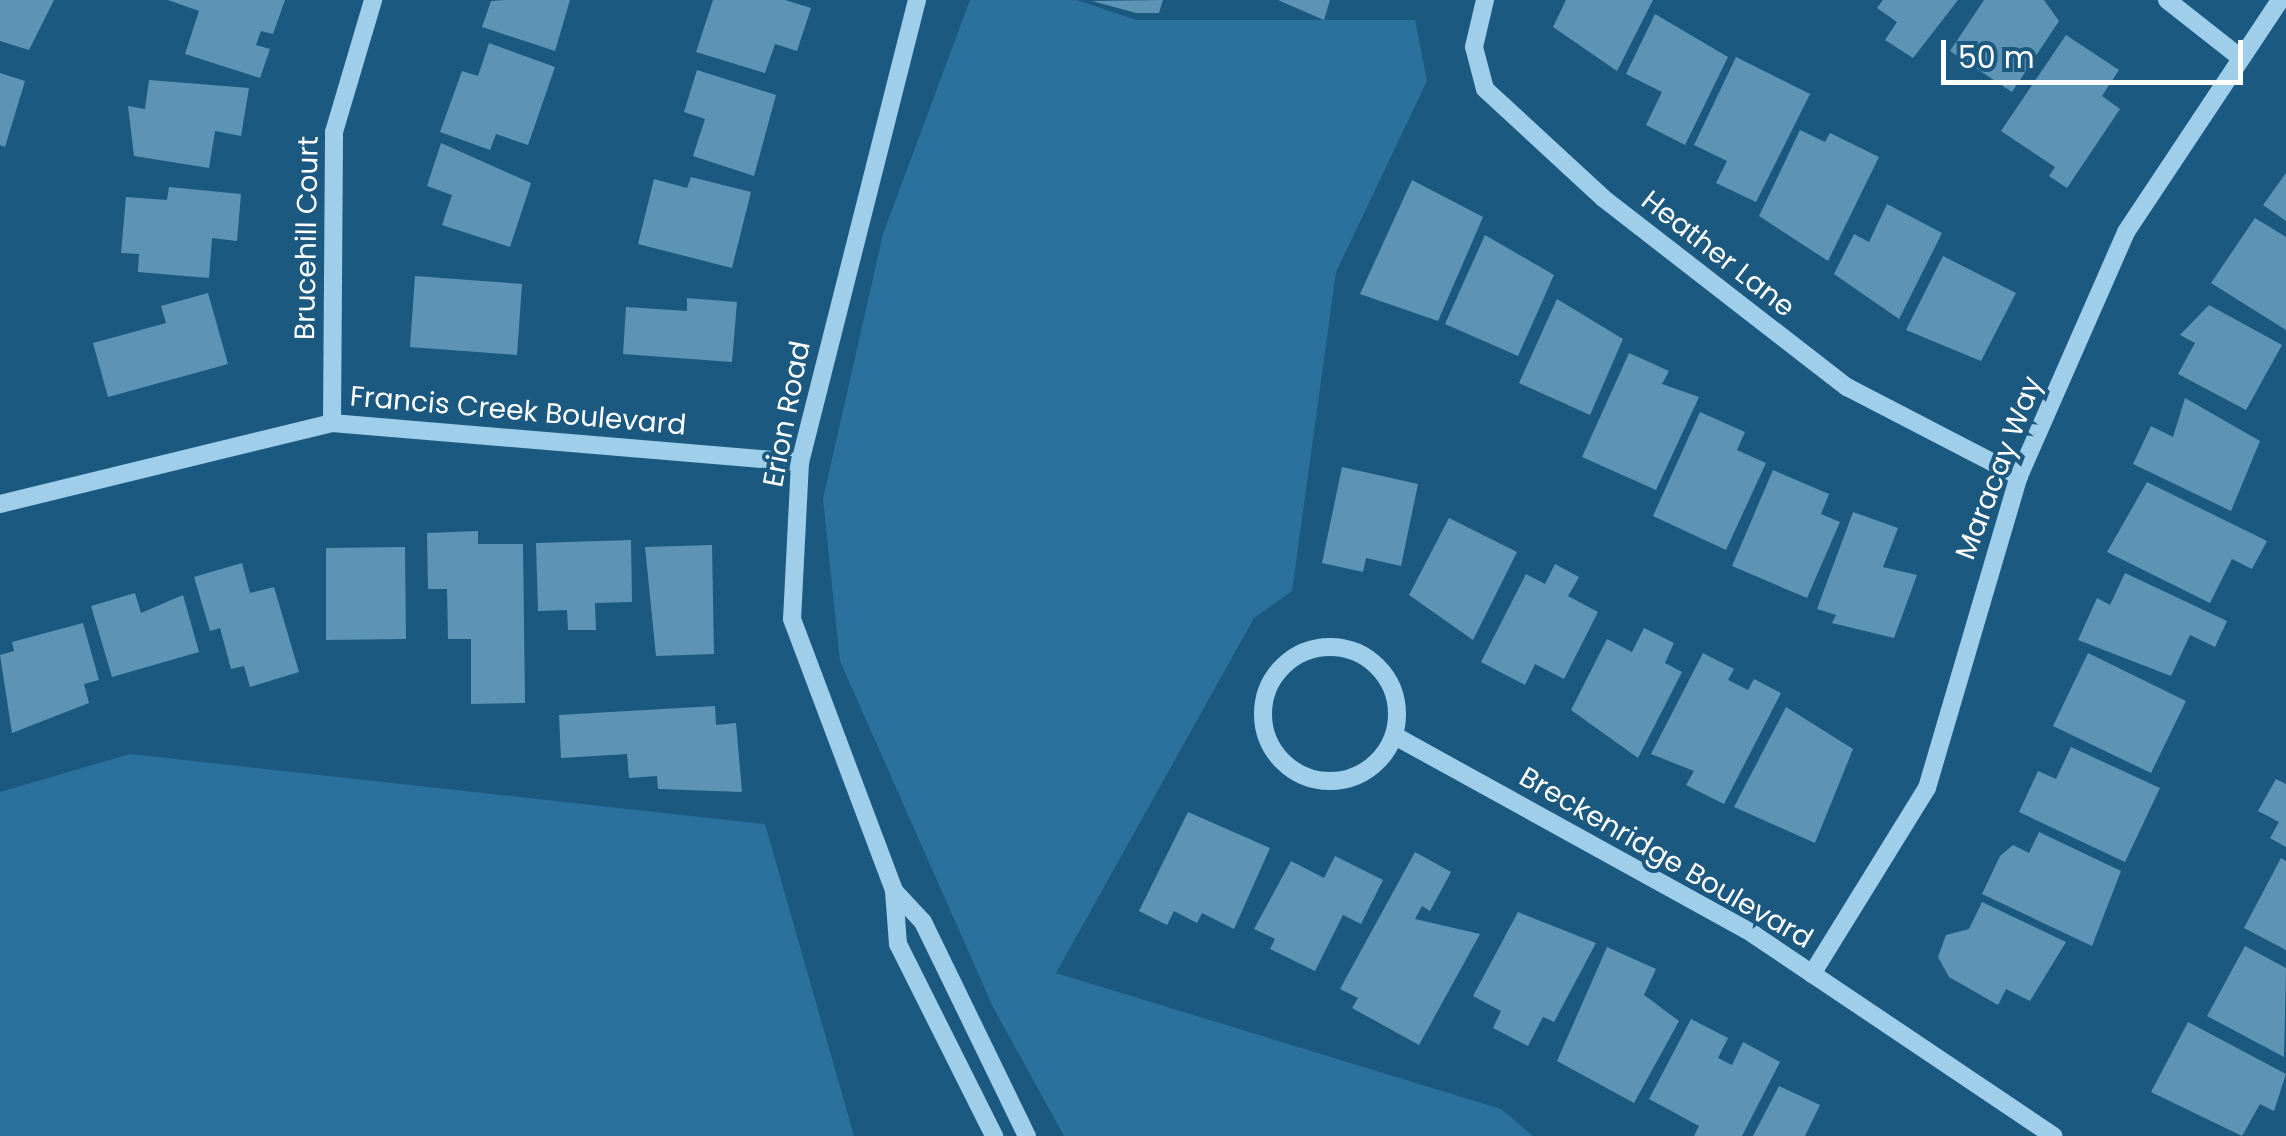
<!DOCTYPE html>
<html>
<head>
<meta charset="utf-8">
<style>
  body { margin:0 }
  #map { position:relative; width:2286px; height:1136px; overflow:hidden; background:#1b5980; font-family:Poppins,sans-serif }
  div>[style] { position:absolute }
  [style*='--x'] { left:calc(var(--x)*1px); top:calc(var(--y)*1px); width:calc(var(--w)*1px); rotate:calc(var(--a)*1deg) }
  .green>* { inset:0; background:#2a729d }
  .building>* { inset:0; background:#5d94b6 }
  .minor>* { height:18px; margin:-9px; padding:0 9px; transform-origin:9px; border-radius:9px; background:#9eceea }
  .minor>.ring { margin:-9px; padding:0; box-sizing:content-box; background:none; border:18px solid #9eceea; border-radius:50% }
  span { translate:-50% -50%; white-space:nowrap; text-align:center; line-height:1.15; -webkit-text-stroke:8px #1b5980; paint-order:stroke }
  .street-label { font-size:28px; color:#fff }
  .scale { position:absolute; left:1941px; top:40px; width:302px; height:45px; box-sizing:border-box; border:5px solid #fff; border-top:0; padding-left:12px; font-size:30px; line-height:35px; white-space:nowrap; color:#fff; -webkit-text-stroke:8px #1b5980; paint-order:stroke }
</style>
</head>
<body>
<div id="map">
  <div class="green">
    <div style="clip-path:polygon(970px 0,1077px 0,1136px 20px,1415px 20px,1427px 81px,1336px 272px,1292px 591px,1254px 618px,1056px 973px,1501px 1109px,1533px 1136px,1064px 1136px,993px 1007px,840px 661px,823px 499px,883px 234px)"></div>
    <div style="clip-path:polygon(130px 754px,765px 824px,854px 1136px,0 1136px,0 792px)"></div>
  </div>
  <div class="building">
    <div style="clip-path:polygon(0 0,54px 0,29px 50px,0 41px)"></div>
    <div style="clip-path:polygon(168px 0,285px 0,273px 34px,261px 31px,256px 45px,270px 49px,260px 78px,185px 54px,199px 11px)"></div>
    <div style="clip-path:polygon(506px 0,570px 0,555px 51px,482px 27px,491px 1px)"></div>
    <div style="clip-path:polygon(713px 0,785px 0,811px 8px,797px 51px,775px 44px,765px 73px,696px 52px)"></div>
    <div style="clip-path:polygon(1163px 0,1159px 13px,1136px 13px,1092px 1px)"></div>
    <div style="clip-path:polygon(1278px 0,1330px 0,1324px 20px)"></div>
    <div style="clip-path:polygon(1566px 0,1653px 0,1617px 71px,1553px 27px)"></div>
    <div style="clip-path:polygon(1883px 0,1958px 0,1913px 58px,1885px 40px,1897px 22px,1877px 8px)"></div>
    <div style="clip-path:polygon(1984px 0,2044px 0,2059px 21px,2012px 92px,1950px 51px)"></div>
    <div style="clip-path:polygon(1655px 14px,1728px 57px,1685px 145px,1646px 125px,1662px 92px,1626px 74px)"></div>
    <div style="clip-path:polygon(2066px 35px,2119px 70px,2102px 96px,2120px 109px,2067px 188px,2049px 176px,2055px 167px,2001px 131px)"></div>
    <div style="clip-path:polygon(489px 43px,555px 67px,528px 145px,496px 134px,490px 150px,440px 132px,462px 71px,478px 76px)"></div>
    <div style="clip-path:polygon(1736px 57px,1810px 94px,1756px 202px,1716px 183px,1727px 161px,1694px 145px)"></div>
    <div style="clip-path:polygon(697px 70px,776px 95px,754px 176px,693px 156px,705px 119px,684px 112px)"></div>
    <div style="clip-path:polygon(0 73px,25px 81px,5px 147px,0 145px)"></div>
    <div style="clip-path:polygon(149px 80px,249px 88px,241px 136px,215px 131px,209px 168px,134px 156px,128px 106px,145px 109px)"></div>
    <div style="clip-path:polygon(1800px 130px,1825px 142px,1830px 133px,1879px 157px,1828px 261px,1759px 216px)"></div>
    <div style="clip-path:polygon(441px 143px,531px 183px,510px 247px,442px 225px,452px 195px,427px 186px)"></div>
    <div style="clip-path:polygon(2286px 173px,2286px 221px,2263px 205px)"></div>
    <div style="clip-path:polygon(691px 177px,751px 192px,732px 268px,638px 244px,654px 179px,687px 188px)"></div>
    <div style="clip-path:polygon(1412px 180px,1483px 217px,1438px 321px,1360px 294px)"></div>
    <div style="clip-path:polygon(169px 187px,241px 194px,237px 241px,212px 238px,209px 278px,138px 272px,139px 254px,121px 253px,126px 197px,167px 200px)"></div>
    <div style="clip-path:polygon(1887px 204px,1942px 233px,1899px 319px,1834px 274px,1854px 234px,1869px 242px)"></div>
    <div style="clip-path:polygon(2255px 218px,2286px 237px,2286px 330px,2211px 283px)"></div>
    <div style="clip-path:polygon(1485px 235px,1554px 275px,1518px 356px,1445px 324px)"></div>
    <div style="clip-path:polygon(1943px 256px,2016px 293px,1981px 361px,1906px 330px)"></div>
    <div style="clip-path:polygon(415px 276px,522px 284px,517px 355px,410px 347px)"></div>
    <div style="clip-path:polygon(208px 293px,228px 364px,108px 397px,93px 343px,166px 323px,161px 306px)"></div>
    <div style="clip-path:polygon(687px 298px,737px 302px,732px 362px,623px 354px,626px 307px,687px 311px)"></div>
    <div style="clip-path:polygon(1557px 299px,1623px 339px,1590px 415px,1519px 383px)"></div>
    <div style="clip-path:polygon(2209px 305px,2282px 345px,2246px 410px,2178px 374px,2195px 343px,2180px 335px)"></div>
    <div style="clip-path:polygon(1629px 353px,1669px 371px,1662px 384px,1699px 397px,1656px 490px,1582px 457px)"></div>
    <div style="clip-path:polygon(2185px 398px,2260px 441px,2231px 511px,2133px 464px,2151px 426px,2173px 437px)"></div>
    <div style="clip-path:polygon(1700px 412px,1745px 432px,1737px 450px,1766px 463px,1726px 550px,1653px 516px)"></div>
    <div style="clip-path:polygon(1342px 467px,1418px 484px,1401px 566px,1366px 558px,1363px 572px,1322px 563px)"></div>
    <div style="clip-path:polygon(1773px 470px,1829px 494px,1821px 514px,1840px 522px,1807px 598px,1732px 566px)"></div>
    <div style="clip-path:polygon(2147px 482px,2267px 541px,2252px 569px,2232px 559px,2210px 603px,2107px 552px)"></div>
    <div style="clip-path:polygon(1853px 512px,1898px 528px,1883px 567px,1917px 575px,1894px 638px,1832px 623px,1836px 615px,1817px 609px)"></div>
    <div style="clip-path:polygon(1449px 518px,1517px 552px,1473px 640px,1409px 595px)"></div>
    <div style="clip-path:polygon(478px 531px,478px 544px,523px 544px,525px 703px,471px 704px,471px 639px,448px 639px,447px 589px,428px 589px,427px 533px)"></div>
    <div style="clip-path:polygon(631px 540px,632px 602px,595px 603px,596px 630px,568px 630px,567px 610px,538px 611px,536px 543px)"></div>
    <div style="clip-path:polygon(712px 545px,714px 654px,656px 656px,645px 547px)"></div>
    <div style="clip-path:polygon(405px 547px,406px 639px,326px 640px,326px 548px)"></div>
    <div style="clip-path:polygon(242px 563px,250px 593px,274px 587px,299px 672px,250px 687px,244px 666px,231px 669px,220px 628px,210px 631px,194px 577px)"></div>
    <div style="clip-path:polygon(1555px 564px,1579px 577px,1568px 596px,1598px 612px,1564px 679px,1535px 664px,1525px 685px,1481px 662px,1526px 574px,1545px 584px)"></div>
    <div style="clip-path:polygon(2125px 573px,2227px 621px,2215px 647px,2190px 635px,2171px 676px,2078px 640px,2097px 598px,2110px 605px)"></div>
    <div style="clip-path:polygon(135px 593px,141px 613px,183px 595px,199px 652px,112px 677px,91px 606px)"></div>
    <div style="clip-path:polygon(83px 623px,99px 680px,84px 684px,89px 703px,12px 733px,0 655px,14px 651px,12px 642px)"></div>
    <div style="clip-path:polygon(1644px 628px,1674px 643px,1665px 663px,1682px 672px,1638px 758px,1571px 710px,1607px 639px,1632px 652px)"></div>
    <div style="clip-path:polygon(1703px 653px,1734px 669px,1728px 680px,1748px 690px,1754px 679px,1781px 693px,1724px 804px,1686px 785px,1694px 771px,1651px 754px)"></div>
    <div style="clip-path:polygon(2088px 653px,2186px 701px,2151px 773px,2053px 726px)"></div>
    <div style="clip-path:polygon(715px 706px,716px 725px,736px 723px,742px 792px,658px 789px,657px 776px,629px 778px,627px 754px,561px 758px,559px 715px)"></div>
    <div style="clip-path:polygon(1786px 707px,1853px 749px,1815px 843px,1734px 807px)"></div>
    <div style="clip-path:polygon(2071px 747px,2160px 788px,2125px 862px,2019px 812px,2038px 771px,2056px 779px)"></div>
    <div style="clip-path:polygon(2276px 779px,2286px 784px,2286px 847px,2270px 838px,2279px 822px,2258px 811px)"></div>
    <div style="clip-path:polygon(1188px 812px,1270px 848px,1234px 929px,1202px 913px,1197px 923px,1174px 911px,1167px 925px,1139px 911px)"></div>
    <div style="clip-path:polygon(2039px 832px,2121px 871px,2092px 946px,1982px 894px,2000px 856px,2013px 845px,2029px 853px)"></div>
    <div style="clip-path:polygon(1415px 852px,1451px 872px,1430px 911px,1422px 906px,1415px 919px,1480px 934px,1419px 1045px,1352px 1008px,1358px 998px,1340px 989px)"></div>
    <div style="clip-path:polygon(1335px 856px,1383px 880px,1361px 924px,1343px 915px,1315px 971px,1270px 949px,1275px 939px,1254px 929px,1291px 861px,1324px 878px)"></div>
    <div style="clip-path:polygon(2281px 858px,2286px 861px,2286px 950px,2244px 928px)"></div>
    <div style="clip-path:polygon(1982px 902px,2066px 942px,2030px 1001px,2006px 989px,1998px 1005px,1949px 977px,1938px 957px,1946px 935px,1969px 929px)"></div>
    <div style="clip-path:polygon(1518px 912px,1596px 943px,1554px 1022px,1543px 1017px,1528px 1046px,1493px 1028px,1501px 1011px,1473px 996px)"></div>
    <div style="clip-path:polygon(2245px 946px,2286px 968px,2284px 1057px,2207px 1016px)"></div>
    <div style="clip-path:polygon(1607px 947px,1656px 969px,1644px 995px,1679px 1021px,1634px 1103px,1557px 1061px)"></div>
    <div style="clip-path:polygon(1691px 1019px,1728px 1038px,1718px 1058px,1732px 1065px,1743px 1042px,1780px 1062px,1742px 1136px,1694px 1136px,1699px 1126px,1649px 1099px)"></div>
    <div style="clip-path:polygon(2188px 1022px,2286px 1074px,2274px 1111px,2260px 1104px,2242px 1136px,2151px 1092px)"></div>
    <div style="clip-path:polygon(1779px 1086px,1820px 1105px,1805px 1136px,1753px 1136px)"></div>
  </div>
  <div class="minor">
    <div style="--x:917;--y:0;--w:477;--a:104.2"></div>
    <div style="--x:800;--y:462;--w:157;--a:92.9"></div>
    <div style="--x:792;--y:619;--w:290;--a:69.4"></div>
    <div style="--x:894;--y:891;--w:53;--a:85.7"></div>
    <div style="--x:898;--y:944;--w:215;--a:63.4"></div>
    <div style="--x:1485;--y:0;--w:48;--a:103.2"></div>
    <div style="--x:1474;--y:47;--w:43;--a:75.3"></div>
    <div style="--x:1485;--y:89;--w:161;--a:42.7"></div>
    <div style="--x:1603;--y:198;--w:309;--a:37.8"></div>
    <div style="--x:1847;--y:387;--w:194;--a:27.4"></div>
    <div style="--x:2167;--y:0;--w:89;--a:38.2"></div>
    <div style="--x:332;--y:423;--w:291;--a:-89.6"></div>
    <div style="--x:334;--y:132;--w:138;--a:-73.5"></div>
    <div style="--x:0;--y:504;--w:342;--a:-13.7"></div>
    <div style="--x:332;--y:423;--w:470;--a:4.8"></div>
    <div class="ring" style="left:1263px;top:647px;width:116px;height:116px"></div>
    <div style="--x:1395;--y:736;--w:409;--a:28.9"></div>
    <div style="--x:1753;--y:934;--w:362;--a:33.9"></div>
    <div style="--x:894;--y:891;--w:42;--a:46.9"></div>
    <div style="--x:923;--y:922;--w:238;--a:64.1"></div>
    <div style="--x:1812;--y:974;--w:219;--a:-58.3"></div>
    <div style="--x:1927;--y:788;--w:325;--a:-73.6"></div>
    <div style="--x:2019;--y:476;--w:266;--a:-66.3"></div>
    <div style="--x:2126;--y:232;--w:278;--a:-56.4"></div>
  </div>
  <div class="street-label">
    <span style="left:307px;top:238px;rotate:-89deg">Brucehill Court</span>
    <span style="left:1718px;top:254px;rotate:38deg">Heather Lane</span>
    <span style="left:518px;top:411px;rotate:5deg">Francis Creek Boulevard</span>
    <span style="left:787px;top:414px;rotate:-79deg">Erion Road</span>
    <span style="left:1999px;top:468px;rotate:-69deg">Maracay Way</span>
    <span style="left:1666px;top:858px;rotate:30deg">Breckenridge Boulevard</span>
  </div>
  <div class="scale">50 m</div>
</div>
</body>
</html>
